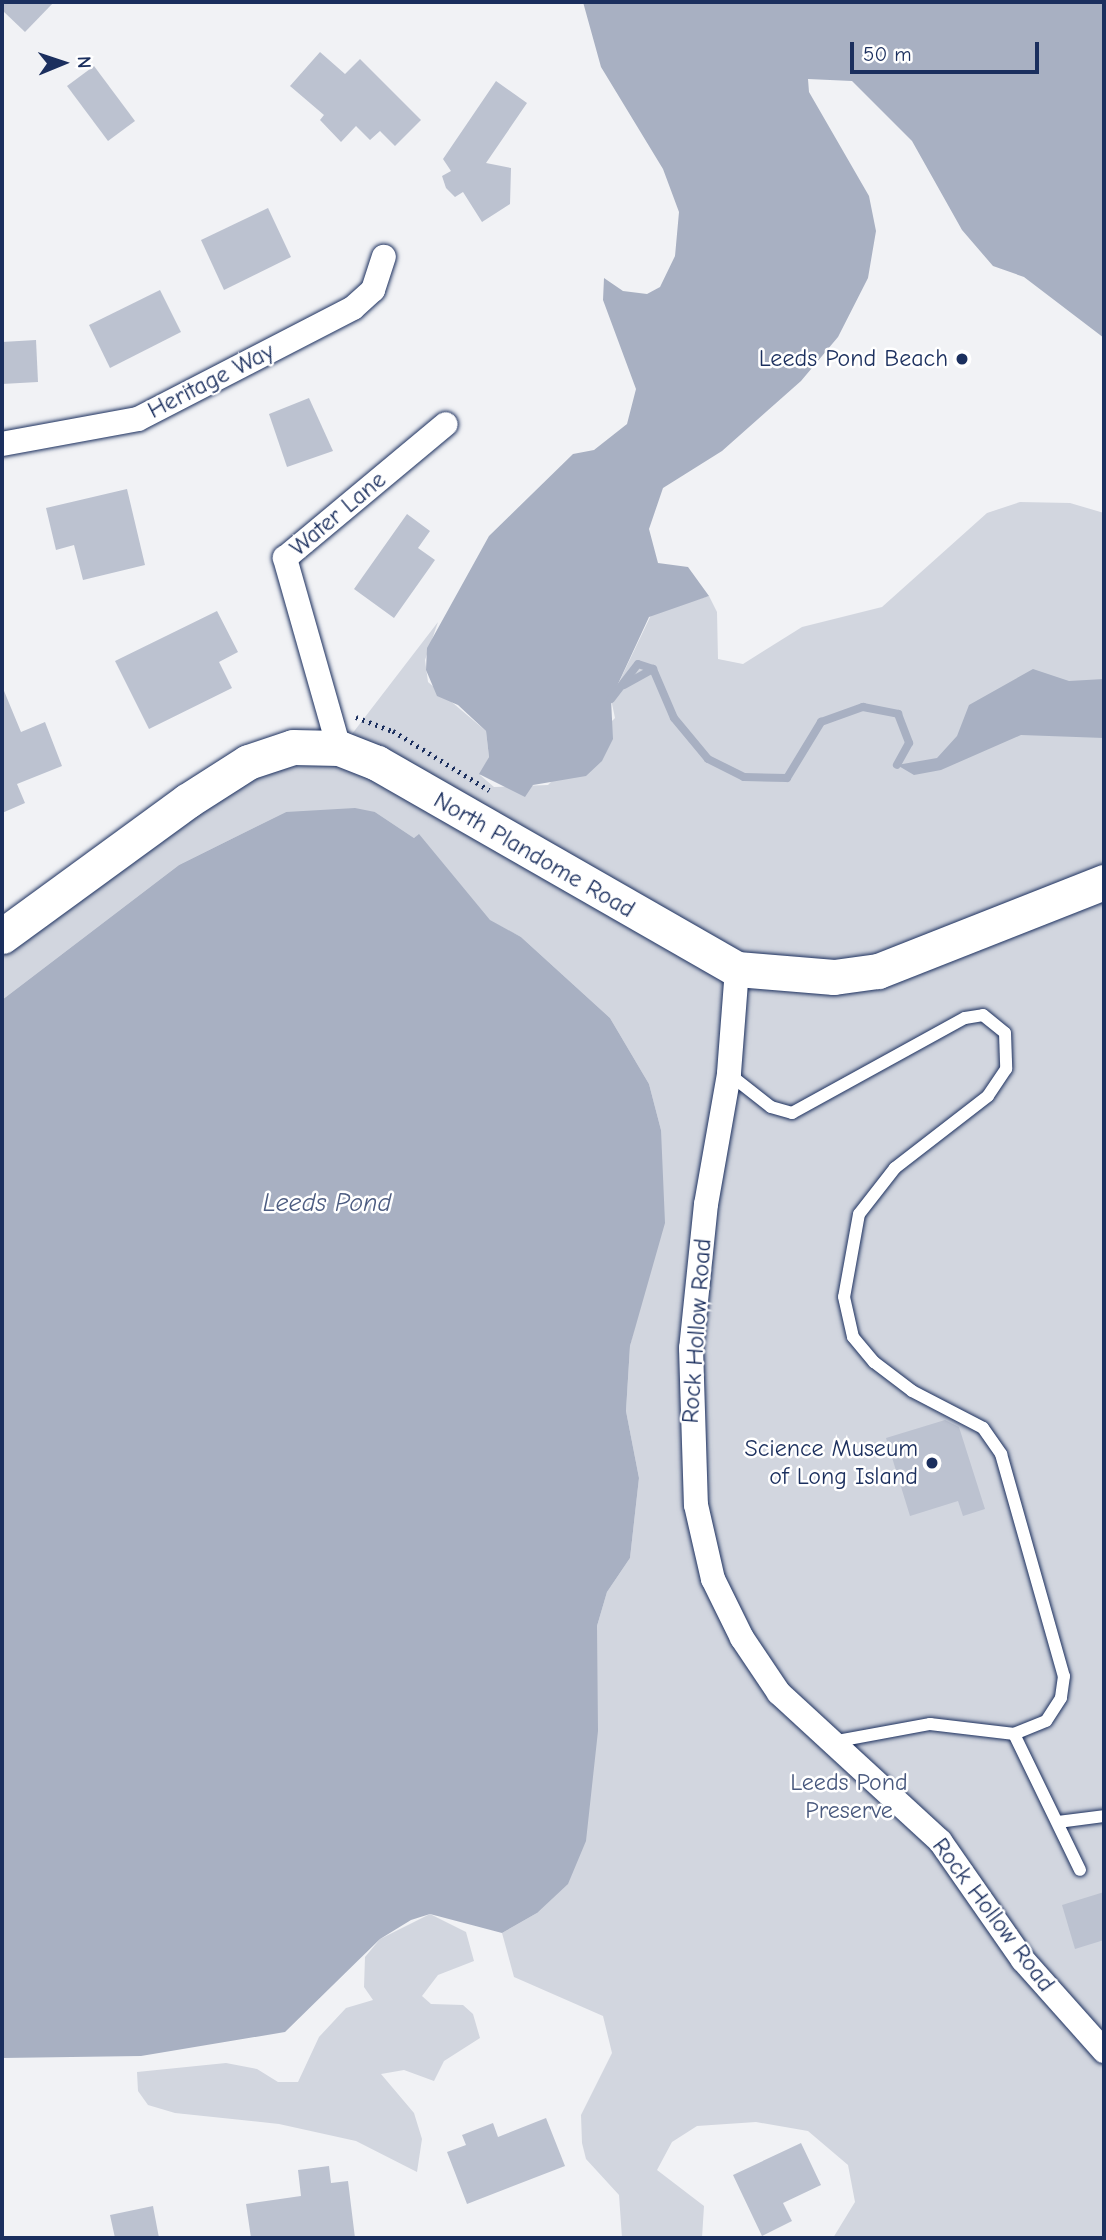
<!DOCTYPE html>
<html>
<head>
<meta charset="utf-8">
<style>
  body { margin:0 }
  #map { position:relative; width:1106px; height:2240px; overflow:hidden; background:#f1f2f5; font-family:"Comic Neue",sans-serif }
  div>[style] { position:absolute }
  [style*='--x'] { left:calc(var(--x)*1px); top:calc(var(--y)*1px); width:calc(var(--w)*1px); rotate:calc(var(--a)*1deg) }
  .green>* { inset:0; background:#d2d6df }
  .water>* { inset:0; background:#a8b0c2 }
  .stream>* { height:8px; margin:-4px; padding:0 4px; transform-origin:4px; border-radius:4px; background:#a8b0c2 }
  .building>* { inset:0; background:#bcc2d0 }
  .path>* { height:4.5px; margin-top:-2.25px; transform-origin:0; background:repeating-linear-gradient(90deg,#1b2f5e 0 2px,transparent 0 7px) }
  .roads { filter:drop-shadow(0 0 2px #1b2f5e) drop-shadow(0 0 2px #1b2f5e) }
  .service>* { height:12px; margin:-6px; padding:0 6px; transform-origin:6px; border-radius:6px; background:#fff }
  .minor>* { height:24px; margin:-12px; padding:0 12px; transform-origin:12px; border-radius:12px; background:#fff }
  .secondary>* { height:35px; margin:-17.5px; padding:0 17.5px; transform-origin:17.5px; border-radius:17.5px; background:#fff }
  .dots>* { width:19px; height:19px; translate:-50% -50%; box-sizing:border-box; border:4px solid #fff; border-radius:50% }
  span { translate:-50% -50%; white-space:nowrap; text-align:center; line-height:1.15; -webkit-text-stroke:5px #fff; paint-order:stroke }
  .poi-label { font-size:24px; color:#1b2f5e }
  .right { translate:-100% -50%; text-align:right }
  .street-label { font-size:24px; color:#1b2f5e }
  .park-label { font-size:24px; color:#49597e }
  .water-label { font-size:26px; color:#4c5c81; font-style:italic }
  .frame { position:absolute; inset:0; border:4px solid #1b2f5e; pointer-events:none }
  .north { position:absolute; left:28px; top:28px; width:70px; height:70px; -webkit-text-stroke:5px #fff; paint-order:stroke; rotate:88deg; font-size:19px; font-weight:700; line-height:28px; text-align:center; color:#1b2f5e }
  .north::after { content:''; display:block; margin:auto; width:24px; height:32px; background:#1b2f5e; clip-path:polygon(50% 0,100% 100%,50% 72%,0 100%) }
  .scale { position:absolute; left:850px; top:42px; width:189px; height:32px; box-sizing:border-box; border:4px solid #1b2f5e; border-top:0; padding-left:9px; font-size:21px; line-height:24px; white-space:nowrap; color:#1b2f5e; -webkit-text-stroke:5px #fff; paint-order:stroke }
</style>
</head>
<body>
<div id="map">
  <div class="green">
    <div style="clip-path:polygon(1020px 502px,1070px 503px,1104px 513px,1104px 2238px,833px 2238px,855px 2202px,848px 2165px,808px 2131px,756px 2122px,697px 2126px,672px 2142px,657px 2170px,704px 2206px,702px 2238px,622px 2238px,619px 2195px,586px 2159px,582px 2143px,581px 2115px,612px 2053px,603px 2016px,514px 1977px,502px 1933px,537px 1913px,597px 1626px,607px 1592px,630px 1558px,639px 1478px,626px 1411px,630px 1346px,643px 1293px,661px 1130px,649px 1084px,610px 1018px,521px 937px,490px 921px,419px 835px,414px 838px,375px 812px,286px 812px,179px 865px,2px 1000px,2px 936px,187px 801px,342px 747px,438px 622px,425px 660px,428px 682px,486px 731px,489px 757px,480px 775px,494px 787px,548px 785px,615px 718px,611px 699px,652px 613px,709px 596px,717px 612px,718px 659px,743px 664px,802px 627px,882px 607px,987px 513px)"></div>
    <div style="clip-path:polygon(430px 1914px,466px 1932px,474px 1961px,438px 1975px,422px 1996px,431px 2004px,463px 2005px,473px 2014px,480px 2038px,444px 2061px,434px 2081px,404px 2070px,381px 2074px,414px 2113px,422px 2139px,417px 2172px,356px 2141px,279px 2124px,175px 2113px,148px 2105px,138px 2091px,137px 2072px,226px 2063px,257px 2069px,278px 2082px,298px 2082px,319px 2037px,346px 2008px,373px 2000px,364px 1987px,365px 1957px,380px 1939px)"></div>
  </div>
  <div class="water">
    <div style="clip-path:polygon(583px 2px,1104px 2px,1104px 338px,1024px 277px,993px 266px,962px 230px,912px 141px,852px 81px,808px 79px,809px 92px,869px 196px,876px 231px,868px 278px,838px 337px,801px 381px,722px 451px,663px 488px,649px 529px,658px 563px,688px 567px,709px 596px,649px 617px,611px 699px,613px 739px,602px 761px,586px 776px,533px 785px,525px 797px,479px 774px,489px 757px,486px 731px,458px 705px,437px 696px,426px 670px,427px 648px,489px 536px,573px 454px,594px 450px,627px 424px,636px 389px,603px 300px,604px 278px,623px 291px,647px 294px,660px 287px,675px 256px,679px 212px,663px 169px,601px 67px)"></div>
    <div style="clip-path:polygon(1033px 669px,1069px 681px,1104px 679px,1104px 738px,1021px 735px,941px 770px,914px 775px,897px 765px,937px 758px,957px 736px,969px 705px)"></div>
    <div style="clip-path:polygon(355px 808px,375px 812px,414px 838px,419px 834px,490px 920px,521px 937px,610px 1018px,649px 1084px,661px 1130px,665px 1223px,630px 1346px,626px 1411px,639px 1478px,630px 1558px,607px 1592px,597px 1626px,598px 1731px,586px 1841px,568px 1884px,537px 1913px,502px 1933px,430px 1914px,411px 1920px,380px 1939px,285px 2032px,141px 2056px,2px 2058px,2px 1000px,179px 865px,286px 812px)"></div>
  </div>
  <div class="stream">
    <div style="--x:624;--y:685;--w:33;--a:-29"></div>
    <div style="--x:611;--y:699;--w:44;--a:-52.4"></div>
    <div style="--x:638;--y:664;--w:16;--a:18"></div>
    <div style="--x:653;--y:669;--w:53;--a:66.8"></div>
    <div style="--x:674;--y:718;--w:53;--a:50.3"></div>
    <div style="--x:708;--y:759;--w:40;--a:26.6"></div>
    <div style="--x:744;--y:777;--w:43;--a:1.3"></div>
    <div style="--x:787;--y:778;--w:66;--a:-58.7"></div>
    <div style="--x:821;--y:722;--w:45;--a:-19.7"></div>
    <div style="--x:863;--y:707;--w:36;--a:11"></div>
    <div style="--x:898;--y:714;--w:31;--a:69"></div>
    <div style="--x:909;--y:743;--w:25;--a:119"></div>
  </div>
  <div class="building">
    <div style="clip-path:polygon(2px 2px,54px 2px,25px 32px,2px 10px)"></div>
    <div style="clip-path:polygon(320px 52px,345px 74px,360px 59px,421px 120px,395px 146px,380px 131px,370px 140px,356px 126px,341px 142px,320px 120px,324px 115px,290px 86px)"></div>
    <div style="clip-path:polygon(94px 66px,135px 121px,108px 141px,67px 86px)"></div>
    <div style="clip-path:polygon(496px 81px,527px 103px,486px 163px,511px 168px,510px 204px,482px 222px,463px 192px,455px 197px,446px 188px,442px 176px,451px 171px,443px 159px)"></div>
    <div style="clip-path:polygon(268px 208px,291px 257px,224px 290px,201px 240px)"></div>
    <div style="clip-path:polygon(160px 290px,181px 332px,110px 368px,89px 325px)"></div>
    <div style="clip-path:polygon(36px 340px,38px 382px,2px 384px,2px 342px)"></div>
    <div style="clip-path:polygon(309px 398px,333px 451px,287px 467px,269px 414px)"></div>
    <div style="clip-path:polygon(127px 489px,145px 565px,83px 580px,74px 545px,56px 550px,46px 508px)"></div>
    <div style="clip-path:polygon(407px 514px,430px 531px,418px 548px,435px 560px,394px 618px,354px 589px)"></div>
    <div style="clip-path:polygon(217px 611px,238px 652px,219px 662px,232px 688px,149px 729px,115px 661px)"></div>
    <div style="clip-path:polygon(2px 686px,21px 732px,45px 722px,62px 766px,17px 784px,25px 803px,2px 813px)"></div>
    <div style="clip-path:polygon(945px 1420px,959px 1427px,985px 1509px,963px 1516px,958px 1501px,910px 1516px,886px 1438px)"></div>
    <div style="clip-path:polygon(1104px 1892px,1104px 1940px,1075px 1949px,1062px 1905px)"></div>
    <div style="clip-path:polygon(546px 2118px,565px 2166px,467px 2204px,447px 2152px,466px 2145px,462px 2135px,493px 2123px,498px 2137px)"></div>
    <div style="clip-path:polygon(801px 2143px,821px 2185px,783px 2203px,792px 2221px,762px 2236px,733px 2175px)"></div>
    <div style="clip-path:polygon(329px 2166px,331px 2183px,348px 2181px,355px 2238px,251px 2238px,246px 2204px,301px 2196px,298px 2170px)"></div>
    <div style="clip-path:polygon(153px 2206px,159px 2238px,115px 2238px,110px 2215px)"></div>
  </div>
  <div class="path">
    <div style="--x:356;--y:717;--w:40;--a:21"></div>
    <div style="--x:393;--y:731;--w:113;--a:31.6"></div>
  </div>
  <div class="roads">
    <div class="service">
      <div style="--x:729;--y:1074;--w:53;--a:38.2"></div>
      <div style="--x:771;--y:1107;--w:22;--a:16"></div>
      <div style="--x:792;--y:1113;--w:197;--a:-28.8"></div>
      <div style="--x:965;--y:1018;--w:18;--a:-9"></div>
      <div style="--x:983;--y:1015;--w:28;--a:39"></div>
      <div style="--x:1005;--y:1033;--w:36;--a:88"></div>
      <div style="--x:1006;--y:1069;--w:32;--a:124"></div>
      <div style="--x:988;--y:1096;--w:118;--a:142.3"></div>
      <div style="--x:895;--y:1168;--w:58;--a:128"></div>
      <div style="--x:859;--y:1214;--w:84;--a:100.2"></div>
      <div style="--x:844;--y:1297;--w:41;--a:77.3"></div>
      <div style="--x:853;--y:1337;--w:33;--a:50"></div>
      <div style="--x:874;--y:1362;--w:48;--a:37.3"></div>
      <div style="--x:912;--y:1391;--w:80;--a:27.5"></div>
      <div style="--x:983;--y:1428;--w:32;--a:55"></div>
      <div style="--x:1001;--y:1454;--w:231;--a:74.2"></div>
      <div style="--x:1064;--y:1676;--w:22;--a:98"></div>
      <div style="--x:1061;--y:1698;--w:27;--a:123"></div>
      <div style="--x:1046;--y:1721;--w:35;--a:158"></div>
      <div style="--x:832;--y:1742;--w:100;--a:-10.4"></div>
      <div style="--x:930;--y:1724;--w:85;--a:6.8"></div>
      <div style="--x:1014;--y:1734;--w:151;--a:64.1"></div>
      <div style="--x:1058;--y:1822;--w:46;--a:-7.4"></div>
    </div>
    <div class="minor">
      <div style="--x:2;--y:444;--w:138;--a:-10.4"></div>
      <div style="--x:138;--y:419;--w:242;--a:-27.3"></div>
      <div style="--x:353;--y:308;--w:27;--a:-42"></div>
      <div style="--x:373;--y:290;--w:35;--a:-72"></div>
      <div style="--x:339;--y:748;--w:198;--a:-105.9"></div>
      <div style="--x:285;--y:558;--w:209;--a:-39.8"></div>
      <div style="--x:737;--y:969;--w:105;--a:94.4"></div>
      <div style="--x:729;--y:1074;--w:132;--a:100"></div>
      <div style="--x:706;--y:1204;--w:145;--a:95.9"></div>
      <div style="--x:691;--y:1348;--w:157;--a:88.2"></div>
      <div style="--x:696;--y:1505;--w:76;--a:77.1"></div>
      <div style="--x:713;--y:1579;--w:66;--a:63.8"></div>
      <div style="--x:742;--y:1638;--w:66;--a:56.1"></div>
      <div style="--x:779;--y:1693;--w:219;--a:42.6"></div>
      <div style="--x:940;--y:1841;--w:145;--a:55.1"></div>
      <div style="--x:1023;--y:1960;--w:122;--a:48.3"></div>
    </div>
    <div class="secondary">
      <div style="--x:2;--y:936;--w:229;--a:-36.1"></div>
      <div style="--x:187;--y:801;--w:72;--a:-32.6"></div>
      <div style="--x:248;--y:762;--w:47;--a:-18.4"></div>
      <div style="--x:293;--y:747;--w:46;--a:1.2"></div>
      <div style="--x:339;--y:748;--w:41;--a:21.5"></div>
      <div style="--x:377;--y:763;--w:415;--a:29.8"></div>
      <div style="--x:737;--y:969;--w:97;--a:4.7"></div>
      <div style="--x:834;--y:977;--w:44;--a:-7.8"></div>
      <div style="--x:878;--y:971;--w:243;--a:-21.5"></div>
    </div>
  </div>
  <div class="dots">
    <div style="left:962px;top:359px;background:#1b2f5e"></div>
    <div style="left:932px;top:1463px;background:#1b2f5e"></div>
  </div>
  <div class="poi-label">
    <span class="right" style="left:948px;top:359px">Leeds Pond Beach</span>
    <span class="right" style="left:918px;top:1463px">Science Museum<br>of Long Island</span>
  </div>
  <div class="street-label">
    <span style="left:211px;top:381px;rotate:-27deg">Heritage Way</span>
    <span style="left:338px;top:514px;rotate:-40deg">Water Lane</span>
    <span style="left:534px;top:855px;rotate:30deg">North Plandome Road</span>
    <span style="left:697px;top:1331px;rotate:-86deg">Rock Hollow Road</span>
    <span style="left:993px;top:1915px;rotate:53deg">Rock Hollow Road</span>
  </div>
  <div class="park-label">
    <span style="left:849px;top:1797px">Leeds Pond<br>Preserve</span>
  </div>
  <div class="water-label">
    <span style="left:327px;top:1204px">Leeds Pond</span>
  </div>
  <div class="frame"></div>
  <div class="north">N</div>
  <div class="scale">50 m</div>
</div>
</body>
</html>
